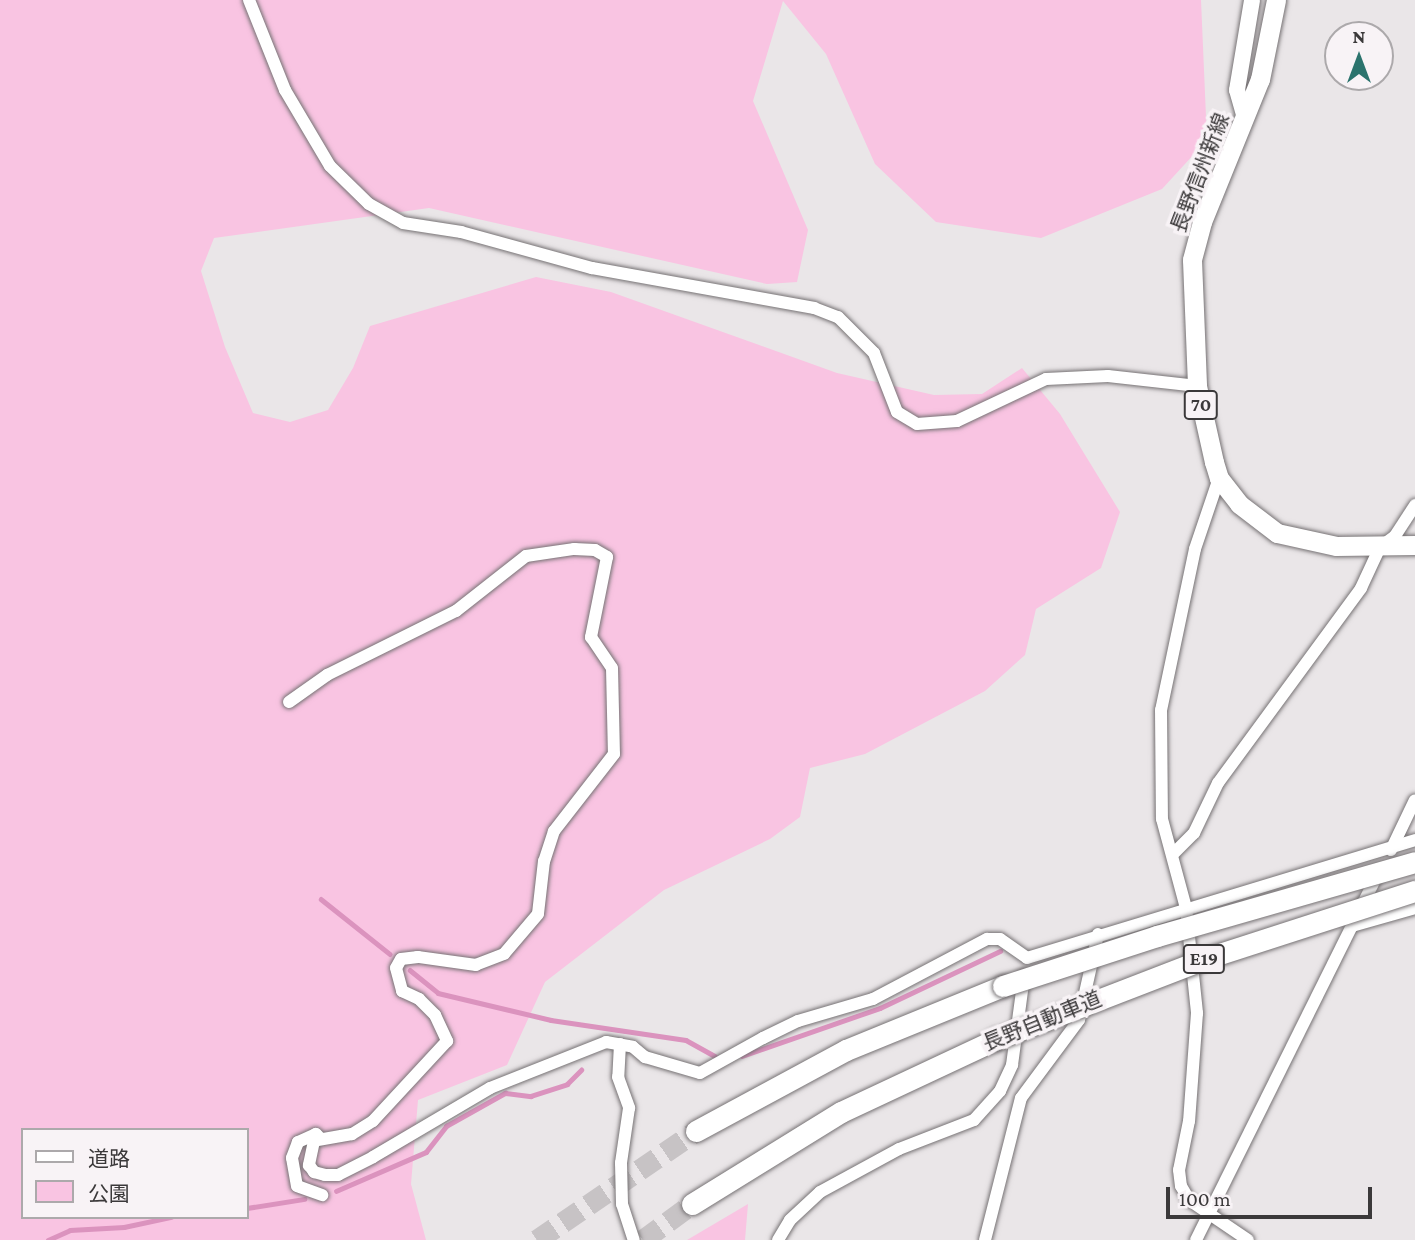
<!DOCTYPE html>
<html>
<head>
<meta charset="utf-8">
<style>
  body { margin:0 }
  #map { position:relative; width:1415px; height:1240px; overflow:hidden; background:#eae6e8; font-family:"Crimson Pro","Noto Sans JP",serif }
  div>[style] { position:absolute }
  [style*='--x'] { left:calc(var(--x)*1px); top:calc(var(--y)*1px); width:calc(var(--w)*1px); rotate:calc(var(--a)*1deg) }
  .green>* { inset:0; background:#f9c4e2 }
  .stream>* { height:4.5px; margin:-2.25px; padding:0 2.25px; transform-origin:2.25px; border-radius:2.25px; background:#db93be }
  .highway-tunnel>* { height:21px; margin-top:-10.5px; transform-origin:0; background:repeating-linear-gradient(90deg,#c7c3c5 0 21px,transparent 0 31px) }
  .roads { filter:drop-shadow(0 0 2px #767274) drop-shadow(0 0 2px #767274) }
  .street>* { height:12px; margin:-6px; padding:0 6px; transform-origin:6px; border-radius:6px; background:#fff }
  .secondary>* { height:16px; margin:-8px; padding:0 8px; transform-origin:8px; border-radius:8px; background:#fff }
  .primary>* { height:19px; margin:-9.5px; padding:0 9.5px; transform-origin:9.5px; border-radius:9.5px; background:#fff }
  .highway>* { height:21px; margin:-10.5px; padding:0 10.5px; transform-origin:10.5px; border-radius:10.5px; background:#fff }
  .bridges { filter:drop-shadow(0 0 2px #767274) drop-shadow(0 0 2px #767274) }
  .highway-bridge>* { height:21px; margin:-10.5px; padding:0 10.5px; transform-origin:10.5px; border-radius:10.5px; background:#fff }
  span { translate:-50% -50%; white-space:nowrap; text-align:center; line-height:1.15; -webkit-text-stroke:7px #f8f3f6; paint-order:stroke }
  .shield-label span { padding:2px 5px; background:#f8f3f6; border:2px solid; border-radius:5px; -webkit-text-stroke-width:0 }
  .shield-label { font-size:19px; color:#3b393a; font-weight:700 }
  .street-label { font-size:21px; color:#3b393a }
  .legend { position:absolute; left:21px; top:1128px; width:228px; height:91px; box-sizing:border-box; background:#f8f3f6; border:2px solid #aca9ab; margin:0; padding:9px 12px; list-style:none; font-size:21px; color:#3b393a }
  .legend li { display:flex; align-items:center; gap:14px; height:35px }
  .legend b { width:35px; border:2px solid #aca9ab }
  .north { position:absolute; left:1324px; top:21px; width:70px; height:70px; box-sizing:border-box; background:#f8f3f6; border:2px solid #aca9ab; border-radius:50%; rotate:0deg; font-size:19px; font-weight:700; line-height:28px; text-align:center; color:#3b393a }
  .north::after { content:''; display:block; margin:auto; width:24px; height:32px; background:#2b736d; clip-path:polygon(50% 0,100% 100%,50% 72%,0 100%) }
  .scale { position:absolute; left:1166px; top:1187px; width:206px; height:32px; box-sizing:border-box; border:4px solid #3b393a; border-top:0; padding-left:9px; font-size:21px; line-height:24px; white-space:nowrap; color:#3b393a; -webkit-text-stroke:5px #f8f3f6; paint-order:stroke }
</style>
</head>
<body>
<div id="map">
  <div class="green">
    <div style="clip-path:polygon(evenodd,0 0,1201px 0,1207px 140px,1162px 189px,1041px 238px,936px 222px,875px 164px,826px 54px,783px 1px,753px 101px,808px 230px,797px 282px,767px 284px,429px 208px,214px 238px,201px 271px,225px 347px,253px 413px,290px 422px,328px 410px,353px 368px,370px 326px,536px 277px,611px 292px,837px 373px,934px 395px,982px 394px,1022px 368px,1060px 414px,1120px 512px,1101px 568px,1036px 609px,1025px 655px,985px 691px,865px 754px,810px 768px,800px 817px,770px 839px,664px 890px,545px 982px,507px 1065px,418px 1100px,411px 1184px,426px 1240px,0 1240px,0 0,23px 1130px,247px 1130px,247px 1217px,23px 1217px,23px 1130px)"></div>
    <div style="clip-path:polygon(748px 1204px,745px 1240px,687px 1240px)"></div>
  </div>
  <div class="stream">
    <div style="--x:321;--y:899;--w:88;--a:38.6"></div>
    <div style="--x:410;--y:970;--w:36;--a:39"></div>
    <div style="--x:438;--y:993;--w:116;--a:13.4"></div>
    <div style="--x:551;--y:1020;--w:136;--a:8.4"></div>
    <div style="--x:686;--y:1040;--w:33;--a:29"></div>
    <div style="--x:742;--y:1056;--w:146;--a:-19.2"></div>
    <div style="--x:880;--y:1008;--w:133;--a:-25.4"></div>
    <div style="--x:336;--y:1191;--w:98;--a:-23.4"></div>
    <div style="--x:426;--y:1152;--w:33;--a:-52"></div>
    <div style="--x:446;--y:1126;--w:68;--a:-29.2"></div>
    <div style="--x:505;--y:1093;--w:26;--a:7"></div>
    <div style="--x:531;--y:1096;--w:38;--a:-18"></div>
    <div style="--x:567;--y:1084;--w:20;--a:-45"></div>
    <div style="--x:247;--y:1208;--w:58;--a:-9"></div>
    <div style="--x:48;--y:1240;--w:24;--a:-24"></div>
    <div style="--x:70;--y:1230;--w:54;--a:-3.2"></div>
    <div style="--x:124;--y:1227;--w:48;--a:-12"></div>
  </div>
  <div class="highway-tunnel">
    <div style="--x:537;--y:1240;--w:193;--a:-34.4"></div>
    <div style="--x:643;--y:1240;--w:61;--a:-36.3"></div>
  </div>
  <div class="roads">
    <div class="street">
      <div style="--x:249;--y:0;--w:97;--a:68.2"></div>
      <div style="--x:285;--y:90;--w:88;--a:59.4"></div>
      <div style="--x:330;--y:166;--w:54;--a:44.3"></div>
      <div style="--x:369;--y:204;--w:39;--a:29"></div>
      <div style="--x:403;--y:223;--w:59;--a:8.8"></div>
      <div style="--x:461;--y:232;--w:136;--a:15.4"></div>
      <div style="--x:592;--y:268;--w:226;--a:10.2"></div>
      <div style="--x:814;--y:308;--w:26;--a:21"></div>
      <div style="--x:838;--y:317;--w:51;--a:45"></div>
      <div style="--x:874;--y:353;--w:63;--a:68.7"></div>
      <div style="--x:897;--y:412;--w:23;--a:31"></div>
      <div style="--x:917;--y:424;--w:40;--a:-4.3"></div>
      <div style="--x:957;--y:421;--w:98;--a:-25.3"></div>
      <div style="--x:1046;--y:379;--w:62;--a:-2.8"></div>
      <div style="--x:1108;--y:376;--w:90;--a:6.4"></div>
      <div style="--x:1219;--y:478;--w:75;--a:108.7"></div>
      <div style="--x:1195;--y:549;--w:165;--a:101.9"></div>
      <div style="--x:1161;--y:710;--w:109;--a:89.5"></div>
      <div style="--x:1162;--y:819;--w:92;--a:74.9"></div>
      <div style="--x:1186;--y:908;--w:106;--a:84"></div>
      <div style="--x:1197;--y:1013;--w:108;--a:94.2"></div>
      <div style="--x:1189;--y:1121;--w:50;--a:101.5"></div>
      <div style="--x:1179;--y:1170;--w:16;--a:83"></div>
      <div style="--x:1181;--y:1186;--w:16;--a:60"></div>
      <div style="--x:1189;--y:1200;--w:71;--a:34.1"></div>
      <div style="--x:289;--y:702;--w:47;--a:-35.4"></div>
      <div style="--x:327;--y:675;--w:144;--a:-26.4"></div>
      <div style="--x:456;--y:611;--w:89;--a:-38.2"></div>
      <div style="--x:526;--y:556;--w:49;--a:-8.3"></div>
      <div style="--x:574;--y:549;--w:21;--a:3"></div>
      <div style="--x:595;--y:550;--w:14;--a:30"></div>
      <div style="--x:607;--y:557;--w:82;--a:101.3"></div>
      <div style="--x:591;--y:637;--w:37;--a:56"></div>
      <div style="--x:612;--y:668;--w:86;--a:88.7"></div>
      <div style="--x:614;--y:754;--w:98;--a:127.9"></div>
      <div style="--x:554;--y:831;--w:32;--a:108"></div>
      <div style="--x:544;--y:861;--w:53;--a:96.5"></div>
      <div style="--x:538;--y:914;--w:52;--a:130.4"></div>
      <div style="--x:504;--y:954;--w:30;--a:159"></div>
      <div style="--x:476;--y:965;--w:59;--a:-172.1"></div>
      <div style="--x:418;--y:957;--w:17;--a:173"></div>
      <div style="--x:401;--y:959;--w:10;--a:119"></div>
      <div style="--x:396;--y:968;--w:24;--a:75"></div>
      <div style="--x:402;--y:991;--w:19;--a:25"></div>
      <div style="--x:419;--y:999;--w:23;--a:45"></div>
      <div style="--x:435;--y:1015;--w:29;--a:65"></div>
      <div style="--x:447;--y:1041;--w:109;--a:132.8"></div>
      <div style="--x:373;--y:1121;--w:25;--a:148"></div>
      <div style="--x:352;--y:1134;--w:39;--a:170"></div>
      <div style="--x:314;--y:1141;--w:25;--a:102"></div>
      <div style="--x:309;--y:1165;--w:9;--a:54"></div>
      <div style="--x:314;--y:1172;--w:11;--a:15"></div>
      <div style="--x:325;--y:1175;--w:13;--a:0"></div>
      <div style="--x:338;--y:1175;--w:39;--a:-27"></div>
      <div style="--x:373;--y:1157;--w:136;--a:-30.5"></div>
      <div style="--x:490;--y:1088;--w:125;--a:-21.6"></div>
      <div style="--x:606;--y:1042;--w:27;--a:10"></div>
      <div style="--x:633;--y:1047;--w:16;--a:40"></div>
      <div style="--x:645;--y:1057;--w:57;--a:16.2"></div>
      <div style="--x:700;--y:1073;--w:72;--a:-29.1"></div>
      <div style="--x:763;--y:1038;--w:39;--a:-26"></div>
      <div style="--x:798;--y:1021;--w:78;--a:-16.3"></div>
      <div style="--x:873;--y:999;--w:129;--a:-27.8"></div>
      <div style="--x:987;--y:939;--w:13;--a:0"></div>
      <div style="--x:1000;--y:939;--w:33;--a:35"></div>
      <div style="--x:1027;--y:958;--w:406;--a:-16.9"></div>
      <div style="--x:1391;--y:850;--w:55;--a:-64.4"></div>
      <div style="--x:1173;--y:854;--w:30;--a:-45"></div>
      <div style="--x:1194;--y:833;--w:55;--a:-64.4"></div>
      <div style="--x:1218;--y:783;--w:242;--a:-53.7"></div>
      <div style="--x:1361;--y:588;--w:45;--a:-65.1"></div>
      <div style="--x:1380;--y:547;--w:19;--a:-36"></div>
      <div style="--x:1395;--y:536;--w:37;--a:-57"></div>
      <div style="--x:1352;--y:926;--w:66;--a:-15.9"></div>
      <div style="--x:620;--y:1044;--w:33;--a:93"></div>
      <div style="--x:618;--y:1077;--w:33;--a:70"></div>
      <div style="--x:629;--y:1108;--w:56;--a:98.3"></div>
      <div style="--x:621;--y:1163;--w:41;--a:88.6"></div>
      <div style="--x:622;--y:1204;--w:38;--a:72"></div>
      <div style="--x:320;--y:1138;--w:6;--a:-135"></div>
      <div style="--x:316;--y:1134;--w:20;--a:156"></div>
      <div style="--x:298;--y:1142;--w:17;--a:111"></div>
      <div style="--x:292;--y:1158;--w:28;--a:80"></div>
      <div style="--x:297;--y:1186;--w:27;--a:20"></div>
      <div style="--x:778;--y:1240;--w:23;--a:-59"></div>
      <div style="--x:790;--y:1220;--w:41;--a:-43"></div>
      <div style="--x:820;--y:1192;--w:90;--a:-28.6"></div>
      <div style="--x:899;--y:1149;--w:80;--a:-21.1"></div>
      <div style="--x:974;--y:1120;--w:39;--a:-48"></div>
      <div style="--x:1000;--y:1091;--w:29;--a:-65"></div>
      <div style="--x:1012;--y:1065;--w:90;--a:-82.3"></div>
      <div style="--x:985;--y:1240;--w:146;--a:-75.8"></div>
      <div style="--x:1021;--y:1098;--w:97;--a:-53.4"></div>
      <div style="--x:1079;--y:1020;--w:88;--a:-77.5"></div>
      <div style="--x:1196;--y:1240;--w:411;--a:-63.6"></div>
    </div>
    <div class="secondary">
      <div style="--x:1245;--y:118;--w:29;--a:-106"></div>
      <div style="--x:1237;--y:90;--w:91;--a:-80.5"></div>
    </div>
    <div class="primary">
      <div style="--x:1276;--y:0;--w:81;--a:101.4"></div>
      <div style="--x:1260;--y:79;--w:154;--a:112.1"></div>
      <div style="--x:1202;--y:222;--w:39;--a:105"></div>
      <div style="--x:1192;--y:260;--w:126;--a:87.7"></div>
      <div style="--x:1197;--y:386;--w:78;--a:77.4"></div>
      <div style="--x:1214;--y:462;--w:17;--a:73"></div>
      <div style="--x:1219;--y:478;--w:33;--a:52"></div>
      <div style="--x:1239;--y:504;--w:48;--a:37.3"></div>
      <div style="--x:1277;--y:533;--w:60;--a:12.4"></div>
      <div style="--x:1336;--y:546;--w:79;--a:-0.7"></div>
    </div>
    <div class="highway">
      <div style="--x:696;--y:1131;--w:170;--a:-28.4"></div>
      <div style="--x:846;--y:1050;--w:170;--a:-22.2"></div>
      <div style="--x:692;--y:1204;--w:175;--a:-31.7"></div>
      <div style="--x:841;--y:1112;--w:172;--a:-25.1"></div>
    </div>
  </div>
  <div class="bridges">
    <div class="highway-bridge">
      <div style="--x:1003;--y:986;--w:162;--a:-18"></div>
      <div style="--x:1157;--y:936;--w:268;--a:-16"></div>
      <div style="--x:997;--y:1039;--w:222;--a:-21.1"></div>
      <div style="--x:1204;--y:959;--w:222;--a:-17.9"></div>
    </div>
  </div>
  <div class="shield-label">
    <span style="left:1201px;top:405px">70</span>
    <span style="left:1204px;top:959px">E19</span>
  </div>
  <div class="street-label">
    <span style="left:1200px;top:173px;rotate:-69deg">長野信州新線</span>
    <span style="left:1042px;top:1021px;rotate:-22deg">長野自動車道</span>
  </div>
  <ul class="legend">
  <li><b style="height:9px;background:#fff"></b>道路</li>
  <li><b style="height:19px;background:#f9c4e2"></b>公園</li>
  </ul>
  <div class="north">N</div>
  <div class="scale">100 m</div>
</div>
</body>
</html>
